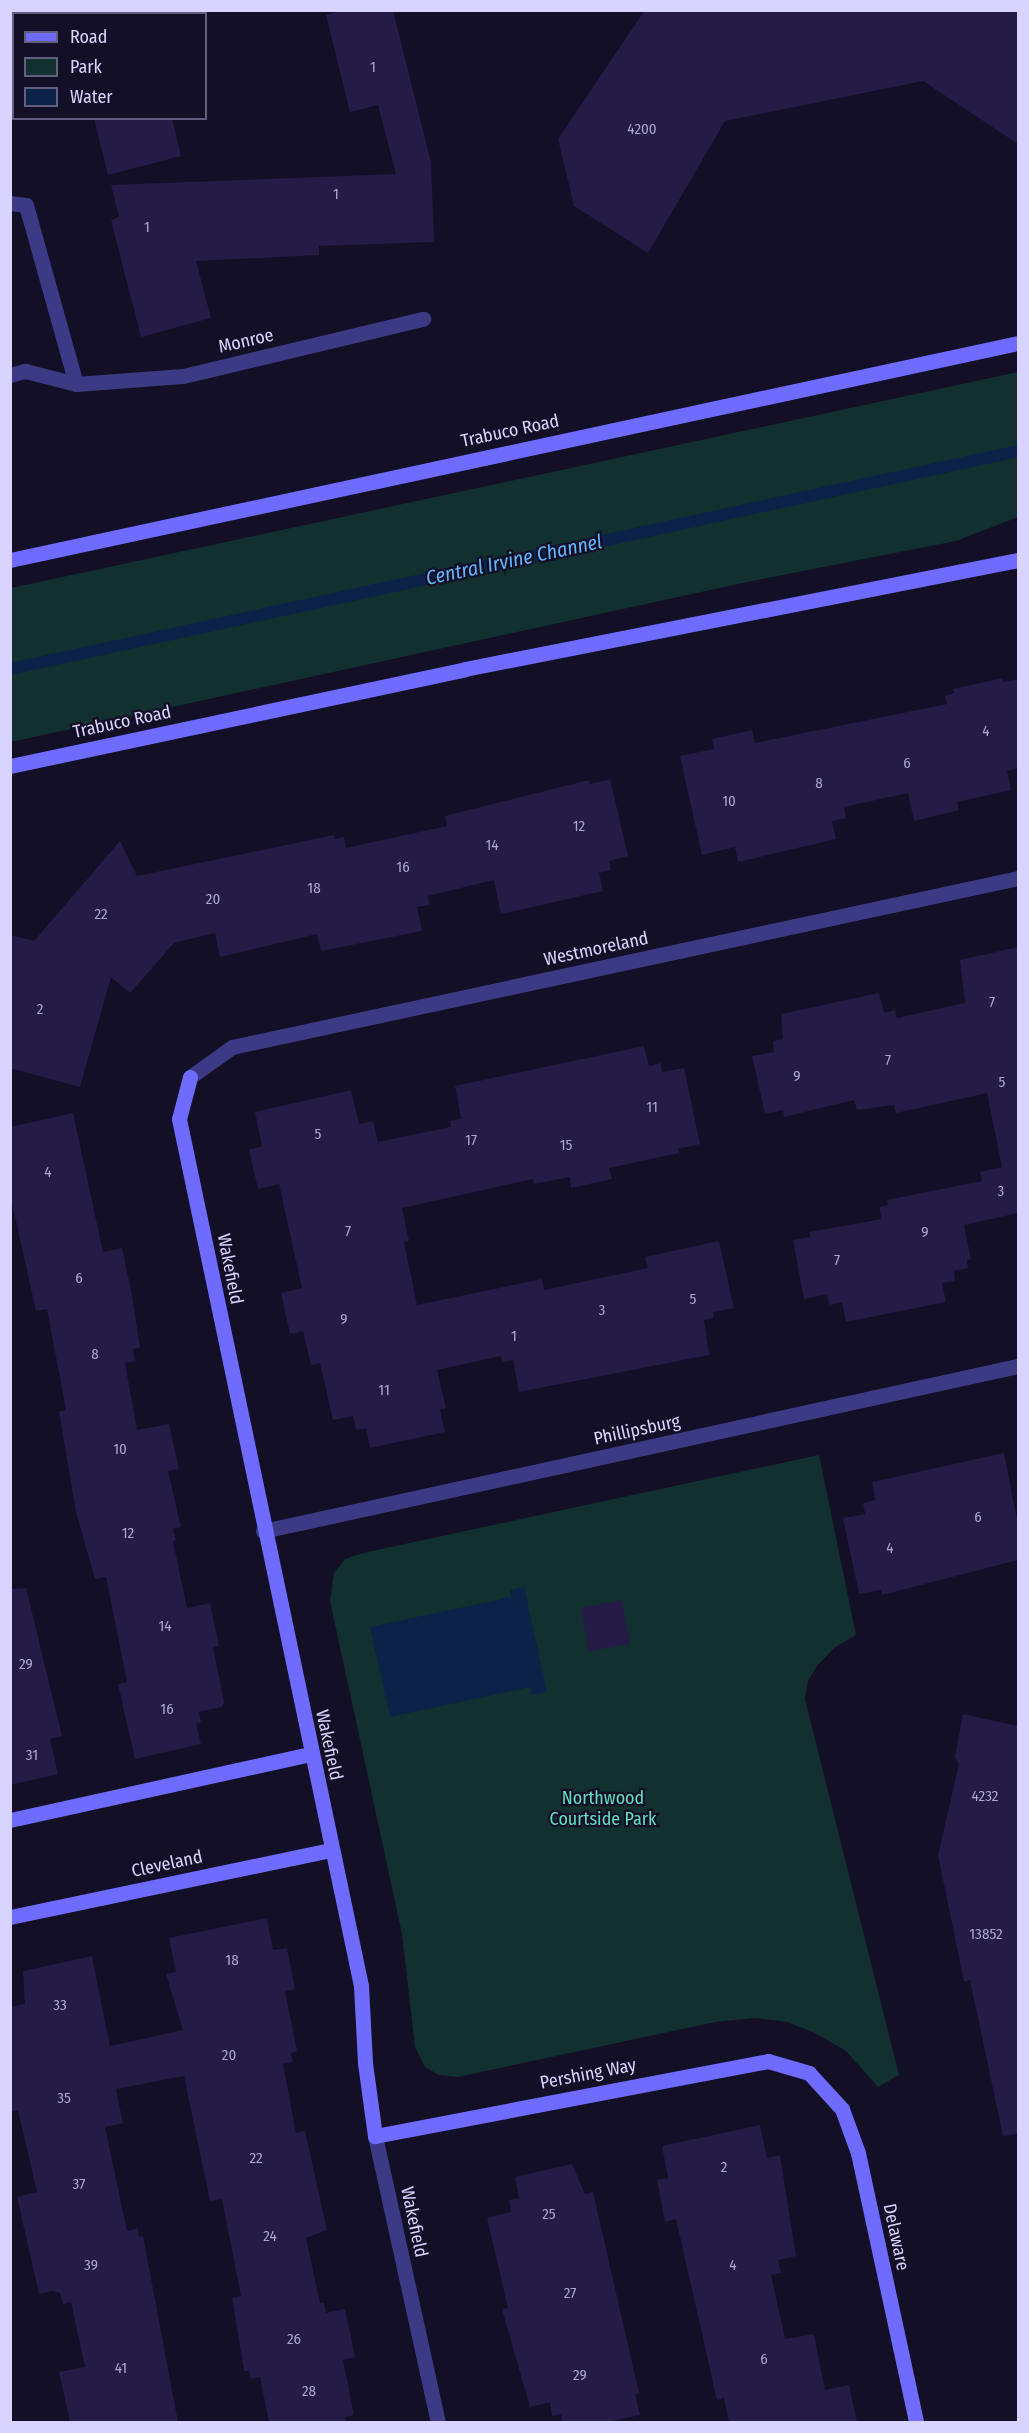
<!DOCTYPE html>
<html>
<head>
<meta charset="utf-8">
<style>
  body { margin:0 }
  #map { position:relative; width:1029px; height:2433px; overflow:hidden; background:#130f26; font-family:"Fira Sans Condensed",sans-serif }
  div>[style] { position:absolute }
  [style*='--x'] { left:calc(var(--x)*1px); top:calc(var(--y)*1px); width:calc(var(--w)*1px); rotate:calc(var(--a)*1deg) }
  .green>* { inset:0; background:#12302f }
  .water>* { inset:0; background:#0c2248 }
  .stream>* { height:12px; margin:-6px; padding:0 6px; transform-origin:6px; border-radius:6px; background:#0c2248 }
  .building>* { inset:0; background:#241b47 }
  .street>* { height:15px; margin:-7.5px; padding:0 7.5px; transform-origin:7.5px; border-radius:7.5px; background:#3d3a85 }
  .secondary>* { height:15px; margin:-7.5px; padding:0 7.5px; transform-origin:7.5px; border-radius:7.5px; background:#6f6bff }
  span { translate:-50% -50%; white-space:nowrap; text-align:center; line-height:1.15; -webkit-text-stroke:4.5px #130f26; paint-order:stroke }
  .number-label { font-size:15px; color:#aca6d1 }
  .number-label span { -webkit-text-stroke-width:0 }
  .street-label { font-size:18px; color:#d9d4ff }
  .park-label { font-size:18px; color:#5fe0c0 }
  .water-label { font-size:20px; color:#62b6ff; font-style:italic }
  .frame { position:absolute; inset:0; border:12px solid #d9d4ff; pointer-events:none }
  .legend { position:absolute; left:12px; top:12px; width:195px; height:108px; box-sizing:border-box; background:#130f26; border:2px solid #625e7d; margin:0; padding:8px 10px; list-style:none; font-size:18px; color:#d9d4ff }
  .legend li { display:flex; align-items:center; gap:12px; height:30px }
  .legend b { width:30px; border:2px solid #625e7d }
</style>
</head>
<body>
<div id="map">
  <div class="green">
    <div style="clip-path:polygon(1018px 372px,1018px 517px,956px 541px,747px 582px,11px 742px,11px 588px)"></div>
    <div style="clip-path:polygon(819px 1455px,856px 1635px,834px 1648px,817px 1666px,808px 1681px,805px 1699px,899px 2075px,878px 2087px,846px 2051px,815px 2033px,787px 2022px,755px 2018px,715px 2022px,458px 2077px,439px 2075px,425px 2067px,415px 2047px,402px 1934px,330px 1601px,334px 1573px,345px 1559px,363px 1553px)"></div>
  </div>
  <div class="water">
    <div style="clip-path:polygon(524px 1587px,547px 1692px,532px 1695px,530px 1687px,390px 1717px,370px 1627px,511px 1597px,510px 1590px)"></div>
  </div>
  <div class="stream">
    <div style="--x:10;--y:669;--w:1031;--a:-12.2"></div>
  </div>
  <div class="building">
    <div style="clip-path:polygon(345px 10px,393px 10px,431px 162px,434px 242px,319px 246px,319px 255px,196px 261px,211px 318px,141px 337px,111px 220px,119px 217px,111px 185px,396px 174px,378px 105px,350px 112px,326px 15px)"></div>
    <div style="clip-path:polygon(645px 10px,1018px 10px,1018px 144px,923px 81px,725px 121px,648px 253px,574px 206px,558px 139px)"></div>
    <div style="clip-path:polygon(94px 118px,172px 118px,181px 156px,108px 175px)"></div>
    <div style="clip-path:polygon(1003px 678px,1003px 682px,1018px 679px,1018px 768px,1007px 771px,1011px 790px,957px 802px,959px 810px,914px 821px,908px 793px,844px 807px,846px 818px,832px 821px,836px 839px,738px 862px,735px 847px,702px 855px,680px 756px,714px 749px,712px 739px,752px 730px,755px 743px,947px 704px,945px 696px,954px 693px,953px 689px)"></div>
    <div style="clip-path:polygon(610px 779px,628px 856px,609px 861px,611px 870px,599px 873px,603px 891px,501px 914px,494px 880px,428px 896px,429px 905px,417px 907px,422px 931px,321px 951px,317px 934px,220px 957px,215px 933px,174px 943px,130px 993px,111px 977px,80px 1087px,10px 1068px,10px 935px,34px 941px,120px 841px,137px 876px,334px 835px,335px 839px,344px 837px,346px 848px,447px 826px,445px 816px,589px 780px,590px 784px)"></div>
    <div style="clip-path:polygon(1018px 947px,1018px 1213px,964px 1225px,971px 1259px,967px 1260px,968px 1268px,954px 1271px,955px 1281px,942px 1283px,946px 1302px,846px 1322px,842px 1302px,829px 1305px,827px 1294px,804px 1299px,793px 1240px,811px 1237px,809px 1232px,882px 1219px,879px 1207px,888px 1205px,887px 1200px,982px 1181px,980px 1172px,1002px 1167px,987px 1093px,896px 1113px,894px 1105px,857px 1110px,854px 1100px,784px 1117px,783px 1110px,765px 1114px,752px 1056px,774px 1052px,773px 1041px,783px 1039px,781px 1014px,879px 993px,884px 1013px,895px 1010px,897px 1018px,965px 1003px,960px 960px)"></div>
    <div style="clip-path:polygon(644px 1046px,649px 1066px,661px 1063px,662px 1072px,684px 1068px,700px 1144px,678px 1149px,679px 1153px,609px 1168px,612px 1179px,571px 1188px,570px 1177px,534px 1184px,533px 1179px,402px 1208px,409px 1241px,404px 1242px,417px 1305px,542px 1279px,544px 1290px,648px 1268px,645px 1257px,719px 1241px,734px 1308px,713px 1312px,714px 1318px,704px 1320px,709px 1355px,519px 1392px,513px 1360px,503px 1362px,501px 1356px,437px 1370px,446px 1408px,440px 1409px,445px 1432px,370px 1448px,366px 1428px,356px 1430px,353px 1416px,333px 1420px,320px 1363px,311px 1365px,303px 1331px,290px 1334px,281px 1293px,302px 1288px,279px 1184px,258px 1189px,249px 1150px,262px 1146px,255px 1112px,351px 1090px,359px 1124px,373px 1121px,378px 1142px,451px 1127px,450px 1121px,461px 1119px,455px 1086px)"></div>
    <div style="clip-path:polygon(73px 1113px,103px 1252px,122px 1248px,132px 1295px,140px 1348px,133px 1349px,135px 1361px,125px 1363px,137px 1430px,169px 1424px,179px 1469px,168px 1471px,181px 1527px,173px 1529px,176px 1540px,173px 1541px,187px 1608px,210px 1603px,219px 1646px,213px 1647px,224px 1702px,222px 1707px,199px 1712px,201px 1722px,196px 1723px,201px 1744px,135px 1759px,118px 1684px,127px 1682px,106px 1577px,95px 1579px,76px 1512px,59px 1412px,66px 1410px,47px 1309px,36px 1311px,10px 1194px,10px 1127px)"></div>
    <div style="clip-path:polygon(1004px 1453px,1018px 1525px,1018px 1560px,882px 1595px,881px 1590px,859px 1594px,843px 1518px,865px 1514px,863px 1503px,875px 1500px,872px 1482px)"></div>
    <div style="clip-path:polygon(26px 1588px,62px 1736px,50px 1739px,58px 1774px,10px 1785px,10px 1589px)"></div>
    <div style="clip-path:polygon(622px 1600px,630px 1644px,589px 1651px,581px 1608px)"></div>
    <div style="clip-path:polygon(963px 1714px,1018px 1726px,1018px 2134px,1003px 2136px,970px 1980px,964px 1982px,938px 1855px,959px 1764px,955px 1757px)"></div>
    <div style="clip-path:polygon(267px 1918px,273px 1950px,287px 1948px,295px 1989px,285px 1991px,297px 2051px,291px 2053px,293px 2062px,283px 2064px,296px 2133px,305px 2131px,327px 2230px,306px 2238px,320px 2303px,324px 2302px,326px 2313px,345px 2309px,355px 2357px,343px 2360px,354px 2415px,345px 2417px,346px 2422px,269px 2422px,260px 2377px,251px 2379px,249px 2371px,244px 2371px,232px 2298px,241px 2296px,222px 2199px,210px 2201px,184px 2076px,116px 2089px,123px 2123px,105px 2127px,127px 2231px,138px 2228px,139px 2237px,143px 2236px,178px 2422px,70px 2422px,59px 2372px,85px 2367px,71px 2302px,63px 2304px,60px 2293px,53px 2291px,39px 2294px,17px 2197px,37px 2192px,18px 2110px,10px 2112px,10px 2007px,25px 2004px,23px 1971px,92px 1956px,110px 2046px,183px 2030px,166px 1974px,176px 1972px,169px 1938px)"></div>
    <div style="clip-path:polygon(760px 2125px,767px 2158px,780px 2155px,796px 2256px,778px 2260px,781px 2273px,771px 2275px,785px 2339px,814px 2334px,825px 2390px,849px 2385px,857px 2422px,729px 2422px,724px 2398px,717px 2400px,676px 2219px,665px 2222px,657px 2180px,668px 2178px,662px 2146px)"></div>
    <div style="clip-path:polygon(572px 2164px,585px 2194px,593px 2192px,639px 2393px,635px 2394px,640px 2415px,608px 2422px,563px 2422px,561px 2414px,552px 2416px,550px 2402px,530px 2407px,502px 2309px,508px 2308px,487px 2218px,511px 2212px,509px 2200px,519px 2198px,515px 2177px)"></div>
  </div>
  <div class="street">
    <div style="--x:10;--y:203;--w:16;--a:7"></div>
    <div style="--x:26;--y:205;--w:186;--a:74.4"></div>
    <div style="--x:10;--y:375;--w:16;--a:-15"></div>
    <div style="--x:25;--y:371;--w:53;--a:14.3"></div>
    <div style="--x:76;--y:384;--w:107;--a:-4.3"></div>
    <div style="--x:183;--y:376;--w:247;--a:-13.4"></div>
    <div style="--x:190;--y:1077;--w:52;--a:-35.5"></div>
    <div style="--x:232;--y:1047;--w:804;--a:-12.13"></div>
    <div style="--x:263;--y:1531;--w:773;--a:-12.33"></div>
    <div style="--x:375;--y:2136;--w:293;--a:77.6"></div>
  </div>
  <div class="secondary">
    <div style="--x:10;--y:560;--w:1031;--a:-12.15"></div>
    <div style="--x:10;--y:766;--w:465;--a:-12"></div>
    <div style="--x:465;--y:669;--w:564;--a:-11.15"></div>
    <div style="--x:190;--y:1077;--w:43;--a:104.7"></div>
    <div style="--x:179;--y:1119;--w:886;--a:78.14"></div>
    <div style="--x:361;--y:1986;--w:77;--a:87"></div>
    <div style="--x:365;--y:2063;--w:74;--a:82.2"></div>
    <div style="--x:375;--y:2136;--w:400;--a:-10.8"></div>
    <div style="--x:768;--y:2061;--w:43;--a:16.3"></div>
    <div style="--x:809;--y:2073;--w:49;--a:47.5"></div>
    <div style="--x:842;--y:2109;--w:47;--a:70"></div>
    <div style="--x:858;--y:2153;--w:275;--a:77.8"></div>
    <div style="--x:10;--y:1820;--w:308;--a:-12.4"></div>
    <div style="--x:10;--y:1917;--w:328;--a:-11.8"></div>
  </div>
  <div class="number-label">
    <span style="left:373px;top:68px">1</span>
    <span style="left:642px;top:130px">4200</span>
    <span style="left:336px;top:195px">1</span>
    <span style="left:147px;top:228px">1</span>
    <span style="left:986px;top:732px">4</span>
    <span style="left:907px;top:764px">6</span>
    <span style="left:819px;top:784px">8</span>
    <span style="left:729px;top:802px">10</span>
    <span style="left:579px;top:827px">12</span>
    <span style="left:492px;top:846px">14</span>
    <span style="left:403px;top:868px">16</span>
    <span style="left:314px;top:889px">18</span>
    <span style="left:213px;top:900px">20</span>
    <span style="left:101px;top:915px">22</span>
    <span style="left:992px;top:1003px">7</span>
    <span style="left:40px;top:1010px">2</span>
    <span style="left:888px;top:1061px">7</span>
    <span style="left:797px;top:1077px">9</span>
    <span style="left:1002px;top:1083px">5</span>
    <span style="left:652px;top:1108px">11</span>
    <span style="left:318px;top:1135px">5</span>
    <span style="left:471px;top:1141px">17</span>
    <span style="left:566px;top:1146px">15</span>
    <span style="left:48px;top:1173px">4</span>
    <span style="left:1001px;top:1192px">3</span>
    <span style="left:348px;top:1232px">7</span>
    <span style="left:925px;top:1233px">9</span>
    <span style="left:837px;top:1261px">7</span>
    <span style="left:79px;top:1279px">6</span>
    <span style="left:693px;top:1300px">5</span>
    <span style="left:602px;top:1311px">3</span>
    <span style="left:344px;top:1320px">9</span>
    <span style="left:514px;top:1337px">1</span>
    <span style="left:95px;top:1355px">8</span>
    <span style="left:384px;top:1391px">11</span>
    <span style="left:120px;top:1450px">10</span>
    <span style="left:978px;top:1518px">6</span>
    <span style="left:128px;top:1534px">12</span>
    <span style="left:890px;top:1549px">4</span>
    <span style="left:165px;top:1627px">14</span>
    <span style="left:26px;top:1665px">29</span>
    <span style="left:167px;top:1710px">16</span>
    <span style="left:32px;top:1756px">31</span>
    <span style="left:985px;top:1797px">4232</span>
    <span style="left:986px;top:1935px">13852</span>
    <span style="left:232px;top:1961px">18</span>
    <span style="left:60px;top:2006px">33</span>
    <span style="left:229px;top:2056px">20</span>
    <span style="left:64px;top:2099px">35</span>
    <span style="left:256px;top:2159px">22</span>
    <span style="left:724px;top:2168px">2</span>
    <span style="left:79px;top:2185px">37</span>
    <span style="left:549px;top:2215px">25</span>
    <span style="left:270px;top:2237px">24</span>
    <span style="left:91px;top:2266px">39</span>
    <span style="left:733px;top:2266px">4</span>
    <span style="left:570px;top:2294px">27</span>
    <span style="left:294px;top:2340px">26</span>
    <span style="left:764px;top:2360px">6</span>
    <span style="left:121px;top:2369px">41</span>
    <span style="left:580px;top:2376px">29</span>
    <span style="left:309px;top:2392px">28</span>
  </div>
  <div class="street-label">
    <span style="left:246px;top:341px;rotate:-13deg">Monroe</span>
    <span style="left:510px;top:431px;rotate:-12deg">Trabuco Road</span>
    <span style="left:122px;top:722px;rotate:-12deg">Trabuco Road</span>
    <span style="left:596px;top:949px;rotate:-12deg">Westmoreland</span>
    <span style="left:230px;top:1269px;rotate:79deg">Wakefield</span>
    <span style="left:637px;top:1430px;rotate:-12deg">Phillipsburg</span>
    <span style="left:329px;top:1745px;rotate:78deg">Wakefield</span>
    <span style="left:167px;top:1864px;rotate:-12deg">Cleveland</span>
    <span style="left:588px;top:2074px;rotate:-11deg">Pershing Way</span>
    <span style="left:414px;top:2222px;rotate:78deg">Wakefield</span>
    <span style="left:896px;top:2237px;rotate:78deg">Delaware</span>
  </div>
  <div class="park-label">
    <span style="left:603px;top:1809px">Northwood<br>Courtside Park</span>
  </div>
  <div class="water-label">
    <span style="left:514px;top:560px;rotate:-12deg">Central Irvine Channel</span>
  </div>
  <div class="frame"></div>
  <ul class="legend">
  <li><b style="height:8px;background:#6f6bff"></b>Road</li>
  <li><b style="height:16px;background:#12302f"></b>Park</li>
  <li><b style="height:16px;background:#0c2248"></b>Water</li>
  </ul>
</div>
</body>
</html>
